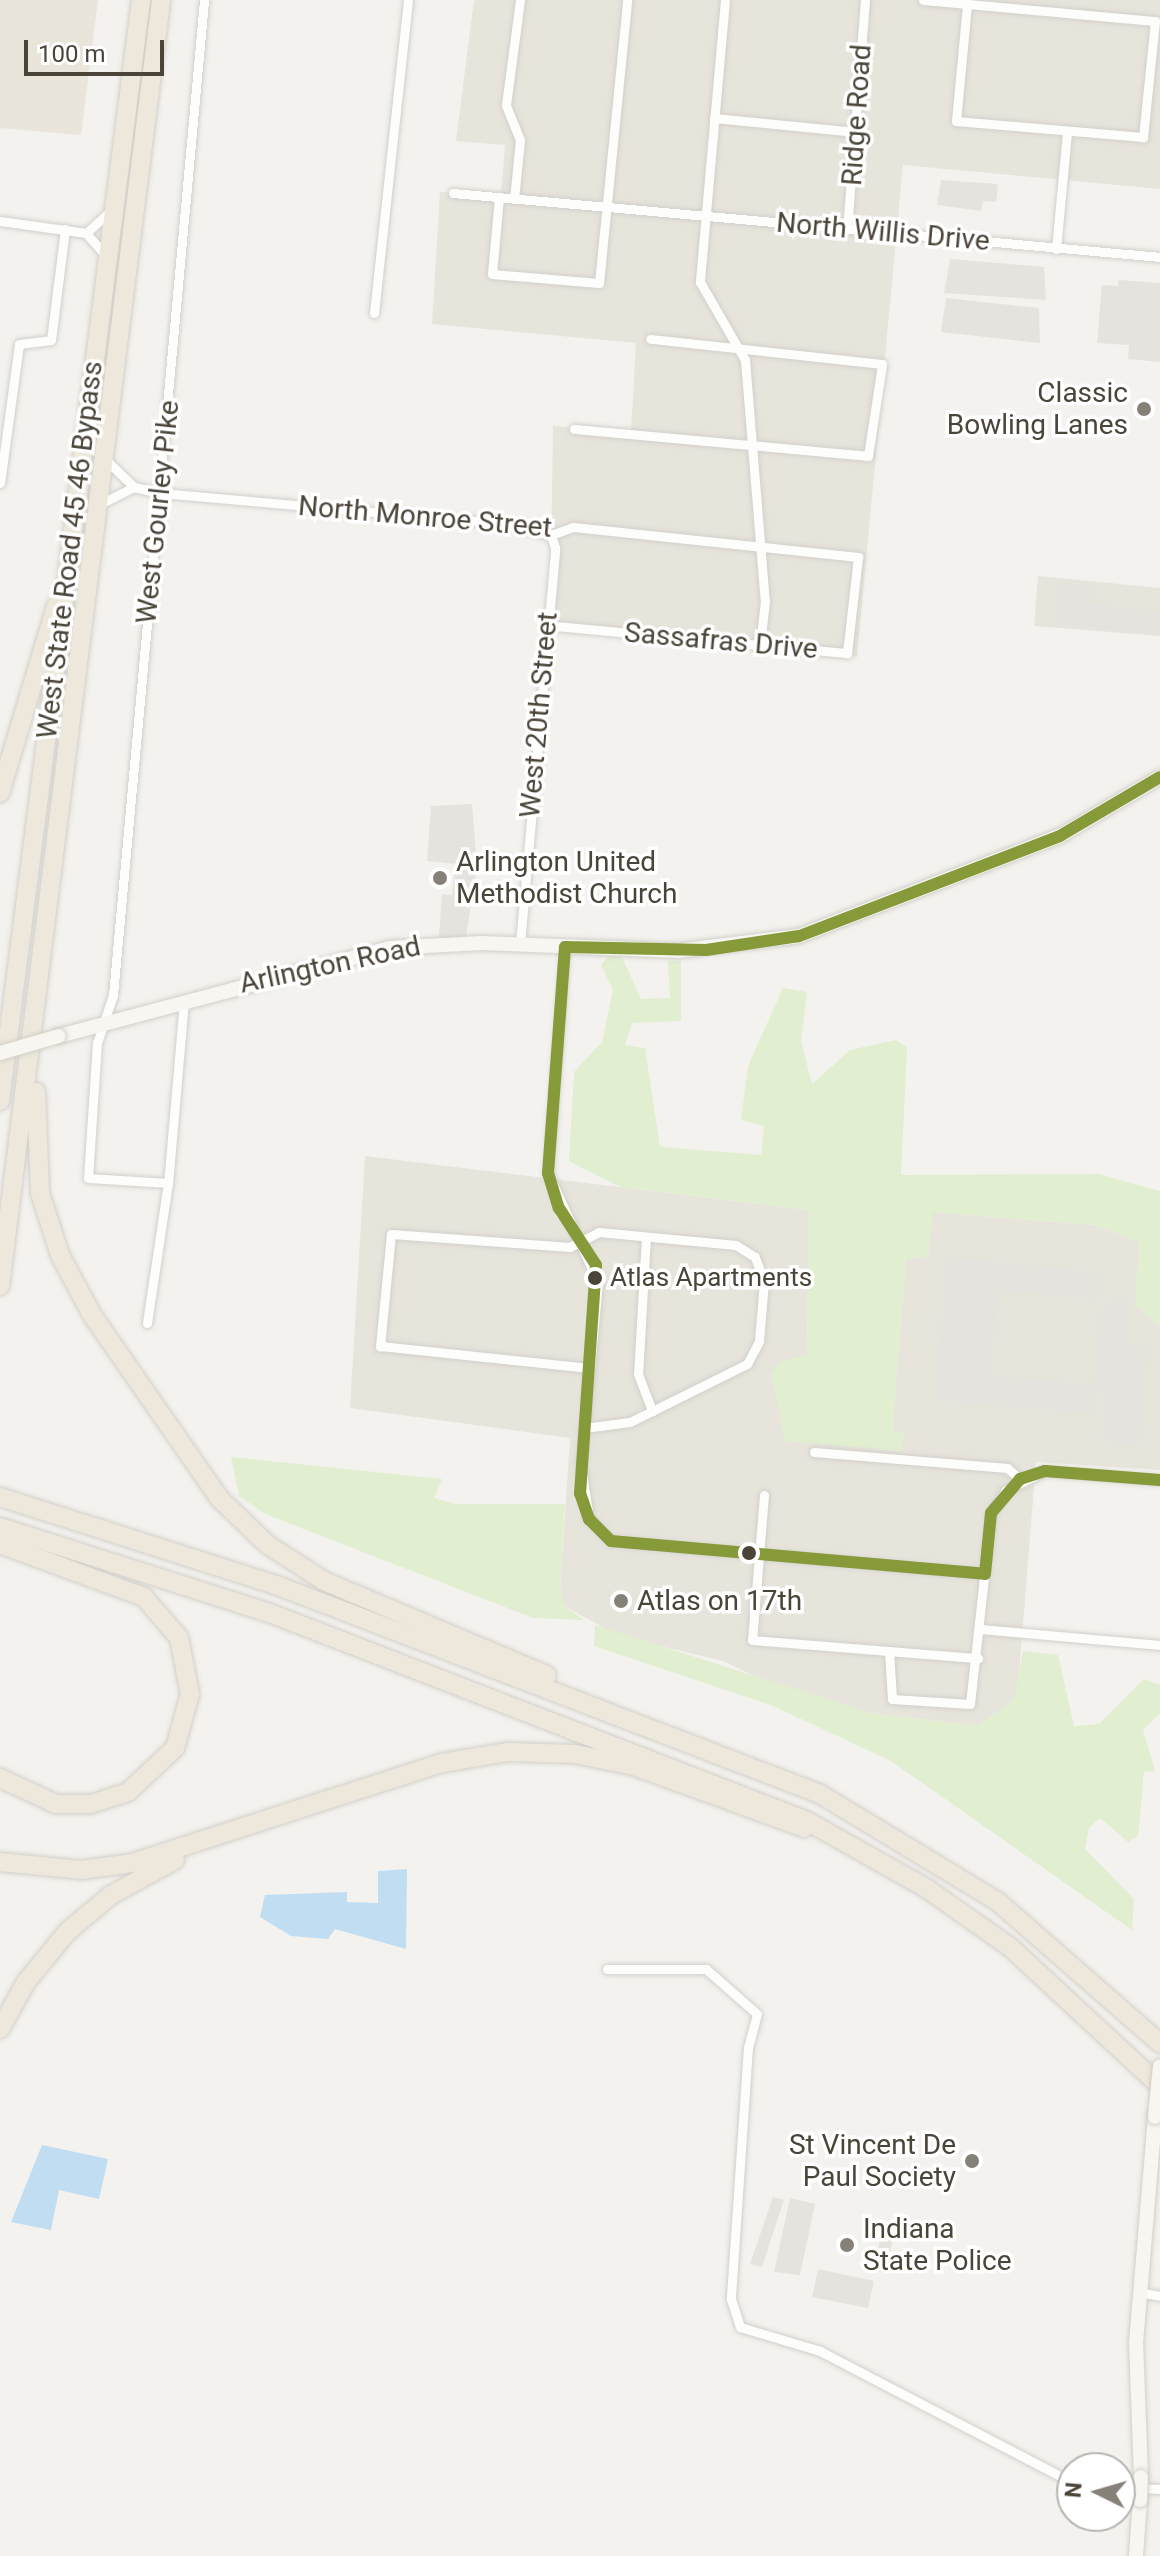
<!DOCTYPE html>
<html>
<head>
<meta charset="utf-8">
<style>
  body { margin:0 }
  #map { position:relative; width:1160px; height:2556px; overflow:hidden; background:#f4f2ee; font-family:Roboto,sans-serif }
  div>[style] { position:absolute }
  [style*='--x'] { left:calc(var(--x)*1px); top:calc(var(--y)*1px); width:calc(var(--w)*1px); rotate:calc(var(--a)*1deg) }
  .residential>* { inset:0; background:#e7e4dc }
  .education>* { inset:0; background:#eae5da }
  .green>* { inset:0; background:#e1eecf }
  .parking>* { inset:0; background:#e6e3df }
  .water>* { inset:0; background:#c0ddf1 }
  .roads { filter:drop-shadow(0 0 2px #d2d0cb) drop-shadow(0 0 2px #d2d0cb) }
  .street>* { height:9px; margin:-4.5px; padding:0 4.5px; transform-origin:4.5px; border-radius:4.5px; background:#fdfdfc }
  .secondary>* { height:14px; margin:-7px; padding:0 7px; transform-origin:7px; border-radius:7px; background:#f7f6f1 }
  .highway>* { height:18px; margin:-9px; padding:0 9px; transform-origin:9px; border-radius:9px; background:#ede8db }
  .bridges { filter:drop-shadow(0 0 2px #d3cfc5) drop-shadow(0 0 2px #d3cfc5) }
  .secondary-bridge>* { height:14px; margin:-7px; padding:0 7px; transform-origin:7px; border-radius:7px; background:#f7f6f1 }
  .bus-1>* { height:12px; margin:-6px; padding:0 6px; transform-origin:6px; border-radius:6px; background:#869a3a }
  .dots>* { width:22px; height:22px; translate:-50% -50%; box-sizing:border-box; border:4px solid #fff; border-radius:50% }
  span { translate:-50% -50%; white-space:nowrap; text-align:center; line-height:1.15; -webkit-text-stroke:7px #fff; paint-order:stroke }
  .bus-label { font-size:26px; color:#4b4439 }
  .left { translate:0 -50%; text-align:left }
  .street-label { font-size:28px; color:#4b4439 }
  .poi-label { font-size:28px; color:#4b4439 }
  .right { translate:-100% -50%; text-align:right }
  .north { position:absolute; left:1056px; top:2452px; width:80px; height:80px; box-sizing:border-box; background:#fff; border:2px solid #b7b4b0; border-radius:50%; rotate:275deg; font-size:22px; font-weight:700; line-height:32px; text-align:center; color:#4b4439 }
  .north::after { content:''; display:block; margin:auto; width:28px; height:36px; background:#868178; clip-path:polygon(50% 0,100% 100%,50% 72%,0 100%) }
  .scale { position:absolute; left:24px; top:40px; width:140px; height:36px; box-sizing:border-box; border:4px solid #4b4439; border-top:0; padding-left:10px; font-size:24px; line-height:28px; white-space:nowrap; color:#4b4439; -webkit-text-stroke:6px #fff; paint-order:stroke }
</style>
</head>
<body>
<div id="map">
  <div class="residential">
    <div style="clip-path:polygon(474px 0,1160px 0,1160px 189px,903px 165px,857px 657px,550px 622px,553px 426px,631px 432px,636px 343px,432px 324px,440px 192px,501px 194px,505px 145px,456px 141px)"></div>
    <div style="clip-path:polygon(1038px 576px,1160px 588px,1160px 636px,1034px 626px)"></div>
    <div style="clip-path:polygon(365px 1156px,809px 1210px,807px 1356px,781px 1361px,892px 1431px,906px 1258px,928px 1256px,932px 1212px,1095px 1225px,1139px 1242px,1136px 1306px,1160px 1326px,1160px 1470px,1036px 1462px,1018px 1686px,1014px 1700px,978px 1726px,871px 1713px,777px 1687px,723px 1661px,619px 1636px,564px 1606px,560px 1588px,570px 1438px,350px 1408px)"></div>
  </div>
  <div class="education">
    <div style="clip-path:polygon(0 0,98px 0,81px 135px,0 128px)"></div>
  </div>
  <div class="green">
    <div style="clip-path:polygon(610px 955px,622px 957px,641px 999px,670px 998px,668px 961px,681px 961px,681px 1021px,632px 1023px,625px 1045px,645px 1048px,660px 1147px,761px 1155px,764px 1126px,741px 1120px,748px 1066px,783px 988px,807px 992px,801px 1041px,812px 1084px,850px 1050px,896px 1040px,907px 1048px,901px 1175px,1098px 1174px,1160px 1191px,1160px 1326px,1136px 1306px,1139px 1242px,1095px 1225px,933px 1212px,928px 1256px,906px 1259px,892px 1430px,904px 1432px,902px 1451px,785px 1441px,771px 1374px,781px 1361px,807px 1355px,809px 1210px,621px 1187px,569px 1161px,574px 1072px,602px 1042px,613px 990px,601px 965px)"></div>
    <div style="clip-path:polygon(231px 1457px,442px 1479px,434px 1498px,455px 1504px,565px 1504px,560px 1588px,564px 1606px,584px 1620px,533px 1618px,265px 1514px,239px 1496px)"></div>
    <div style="clip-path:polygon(595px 1625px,871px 1713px,978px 1726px,1014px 1700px,1023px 1651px,1058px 1655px,1074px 1726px,1099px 1724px,1144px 1679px,1160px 1685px,1160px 1713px,1143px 1730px,1155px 1771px,1144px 1772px,1138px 1836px,1128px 1842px,1100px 1818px,1089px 1828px,1085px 1849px,1134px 1899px,1132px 1930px,891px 1761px,771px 1705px,594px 1646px)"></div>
  </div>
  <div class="parking">
    <div style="clip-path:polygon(941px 180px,998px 184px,996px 202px,983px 201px,981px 211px,937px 205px)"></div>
    <div style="clip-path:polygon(950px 259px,1044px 267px,1046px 300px,944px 293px)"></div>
    <div style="clip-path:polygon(1119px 280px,1160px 283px,1160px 362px,1128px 359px,1129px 345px,1097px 343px,1102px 285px,1118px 286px)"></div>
    <div style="clip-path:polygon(946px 298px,1039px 308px,1040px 343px,941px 332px)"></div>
    <div style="clip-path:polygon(1059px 583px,1090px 584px,1090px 604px,1160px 612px,1160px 635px,1055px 625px)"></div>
    <div style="clip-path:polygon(472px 804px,477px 867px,465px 943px,439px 937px,442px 894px,452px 895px,455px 864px,427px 861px,431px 806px)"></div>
    <div style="clip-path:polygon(947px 1258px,1101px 1273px,1098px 1299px,998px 1290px,991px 1376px,1093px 1385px,1103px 1305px,1130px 1295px,1125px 1345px,1148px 1348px,1139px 1444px,1102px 1441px,1106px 1391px,1093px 1389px,1091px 1413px,935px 1400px)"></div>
    <div style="clip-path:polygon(773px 2197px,784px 2200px,762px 2267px,750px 2264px)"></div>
    <div style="clip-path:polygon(790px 2198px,815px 2204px,800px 2275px,774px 2272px)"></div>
    <div style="clip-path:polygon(883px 2223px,895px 2225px,886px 2273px,874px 2271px)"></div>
    <div style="clip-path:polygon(818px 2269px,874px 2281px,868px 2308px,812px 2297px)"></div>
  </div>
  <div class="water">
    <div style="clip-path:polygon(407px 1869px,406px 1949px,335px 1929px,328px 1939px,291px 1936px,260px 1917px,265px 1895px,347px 1892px,347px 1902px,378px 1903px,378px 1871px)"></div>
    <div style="clip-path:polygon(42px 2145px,108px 2159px,99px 2199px,59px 2190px,51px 2230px,11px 2222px)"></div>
  </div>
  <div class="roads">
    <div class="street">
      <div style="--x:725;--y:0;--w:283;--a:95.1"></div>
      <div style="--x:700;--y:282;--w:90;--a:60"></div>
      <div style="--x:745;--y:360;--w:242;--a:85.3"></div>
      <div style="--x:765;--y:601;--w:44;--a:96.5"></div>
      <div style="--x:923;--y:0;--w:233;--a:5.2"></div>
      <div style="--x:1155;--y:21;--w:117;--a:95.9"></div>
      <div style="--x:1143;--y:137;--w:188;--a:-175.1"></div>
      <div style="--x:956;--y:121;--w:118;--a:-84.6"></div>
      <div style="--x:714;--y:118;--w:145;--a:5.6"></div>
      <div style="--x:453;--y:193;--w:710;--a:5.17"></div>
      <div style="--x:499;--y:197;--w:77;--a:95.2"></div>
      <div style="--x:492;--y:274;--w:107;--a:4.8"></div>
      <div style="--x:599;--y:283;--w:284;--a:-84.3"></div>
      <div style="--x:514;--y:199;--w:59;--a:-84.2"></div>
      <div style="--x:520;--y:140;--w:38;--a:-112"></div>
      <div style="--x:506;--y:105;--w:106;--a:-82.4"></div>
      <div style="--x:0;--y:221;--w:87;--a:7.9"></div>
      <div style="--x:86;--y:233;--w:32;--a:49"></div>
      <div style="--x:847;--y:229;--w:230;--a:-85.5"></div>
      <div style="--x:86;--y:233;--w:36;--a:-42"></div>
      <div style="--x:1056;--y:249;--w:118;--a:-84.6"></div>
      <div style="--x:374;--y:313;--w:315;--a:-83.8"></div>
      <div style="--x:574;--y:429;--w:295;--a:5.2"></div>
      <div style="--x:868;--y:456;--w:93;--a:-81.3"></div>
      <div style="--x:882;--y:364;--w:233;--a:-173.8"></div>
      <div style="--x:104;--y:458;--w:42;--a:44"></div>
      <div style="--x:134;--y:487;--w:28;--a:13"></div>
      <div style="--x:161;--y:493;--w:339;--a:5.1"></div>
      <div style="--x:499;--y:523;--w:53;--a:13"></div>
      <div style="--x:551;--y:535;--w:23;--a:-20"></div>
      <div style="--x:573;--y:527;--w:287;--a:6"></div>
      <div style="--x:858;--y:557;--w:97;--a:96.5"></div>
      <div style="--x:847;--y:653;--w:302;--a:-174.7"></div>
      <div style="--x:0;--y:483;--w:140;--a:-82.2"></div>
      <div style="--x:19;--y:344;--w:32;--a:-7"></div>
      <div style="--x:51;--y:340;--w:112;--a:-82.8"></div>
      <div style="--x:98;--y:505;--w:40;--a:-26.6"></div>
      <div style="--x:520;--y:944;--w:398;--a:-84.9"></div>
      <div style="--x:555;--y:548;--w:14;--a:-107"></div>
      <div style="--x:565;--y:947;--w:227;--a:94.3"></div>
      <div style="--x:548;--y:1173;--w:120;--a:65.4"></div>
      <div style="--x:598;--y:1282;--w:185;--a:95.3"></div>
      <div style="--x:581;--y:1466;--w:54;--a:81.4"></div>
      <div style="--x:589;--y:1519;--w:31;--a:45"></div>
      <div style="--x:611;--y:1541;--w:375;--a:5"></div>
      <div style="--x:184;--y:1001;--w:183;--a:95"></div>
      <div style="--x:168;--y:1183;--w:80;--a:-176.4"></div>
      <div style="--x:88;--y:1178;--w:135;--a:-86.2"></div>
      <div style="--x:97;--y:1043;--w:51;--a:-71.6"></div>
      <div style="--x:113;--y:995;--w:999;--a:-84.77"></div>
      <div style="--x:646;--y:1237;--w:137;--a:93.3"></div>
      <div style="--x:638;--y:1374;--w:40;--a:69"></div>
      <div style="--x:147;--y:1323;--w:142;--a:-81.5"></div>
      <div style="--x:584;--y:1428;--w:46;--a:-7.4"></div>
      <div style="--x:630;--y:1422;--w:131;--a:-26.4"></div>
      <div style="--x:747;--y:1364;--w:26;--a:-62"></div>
      <div style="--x:759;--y:1341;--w:60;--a:-85.2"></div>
      <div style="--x:764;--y:1281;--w:26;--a:-111"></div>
      <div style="--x:755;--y:1257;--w:22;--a:-148"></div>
      <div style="--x:736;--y:1245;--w:138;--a:-174.6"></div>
      <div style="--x:599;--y:1232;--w:33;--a:153"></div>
      <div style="--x:570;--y:1247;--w:179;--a:-175.8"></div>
      <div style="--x:391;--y:1234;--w:113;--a:95.6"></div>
      <div style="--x:380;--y:1346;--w:211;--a:6"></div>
      <div style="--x:814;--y:1452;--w:194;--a:4.7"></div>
      <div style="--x:1007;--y:1468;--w:17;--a:40"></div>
      <div style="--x:764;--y:1495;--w:145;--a:94.7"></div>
      <div style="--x:752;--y:1640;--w:227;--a:4.6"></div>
      <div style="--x:980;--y:1629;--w:181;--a:5.1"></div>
      <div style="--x:889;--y:1651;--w:48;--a:86.4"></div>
      <div style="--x:892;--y:1699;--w:78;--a:3.7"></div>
      <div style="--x:970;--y:1704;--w:192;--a:-83.7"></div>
      <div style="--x:991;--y:1513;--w:27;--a:-57"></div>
      <div style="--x:1006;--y:1490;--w:43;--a:-26"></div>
      <div style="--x:1045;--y:1471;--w:115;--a:4.5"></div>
      <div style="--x:607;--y:1969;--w:99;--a:0"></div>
      <div style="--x:706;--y:1969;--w:68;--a:41.4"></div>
      <div style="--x:757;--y:2014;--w:34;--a:105"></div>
      <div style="--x:748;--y:2047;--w:253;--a:93.9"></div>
      <div style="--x:731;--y:2299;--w:29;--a:72"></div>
      <div style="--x:740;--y:2327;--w:84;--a:16.7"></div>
      <div style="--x:820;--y:2351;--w:284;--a:27.5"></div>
      <div style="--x:1138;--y:2292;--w:22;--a:10"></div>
      <div style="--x:1120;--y:2487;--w:40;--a:2.9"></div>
    </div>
    <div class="secondary">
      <div style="--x:59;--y:1036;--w:342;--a:-14.9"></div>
      <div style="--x:389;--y:948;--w:93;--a:-3.1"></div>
      <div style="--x:482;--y:943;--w:195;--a:2.3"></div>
      <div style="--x:677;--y:951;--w:123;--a:-7"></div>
      <div style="--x:799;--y:936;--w:280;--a:-21"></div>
      <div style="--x:1060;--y:836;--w:116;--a:-30.5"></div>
      <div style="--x:1141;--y:2477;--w:134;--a:-92.1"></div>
      <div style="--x:1136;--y:2343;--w:227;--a:-85.2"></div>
      <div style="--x:1136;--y:2556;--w:56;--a:-85.9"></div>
    </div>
    <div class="highway">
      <div style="--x:0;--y:793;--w:195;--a:-73.3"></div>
      <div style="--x:36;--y:1092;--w:101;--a:87.7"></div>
      <div style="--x:40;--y:1193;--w:65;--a:72.1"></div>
      <div style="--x:60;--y:1255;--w:68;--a:61.9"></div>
      <div style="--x:92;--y:1315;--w:224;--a:55.2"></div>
      <div style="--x:220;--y:1499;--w:66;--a:43.8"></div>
      <div style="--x:268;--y:1545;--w:67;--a:32.7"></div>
      <div style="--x:324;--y:1581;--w:242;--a:22.9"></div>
      <div style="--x:0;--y:1101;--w:1110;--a:-82.7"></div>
      <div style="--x:0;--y:1286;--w:1296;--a:-82.86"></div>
      <div style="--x:0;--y:1497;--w:290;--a:17.7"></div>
      <div style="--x:276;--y:1585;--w:583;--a:21.02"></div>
      <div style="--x:820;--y:1794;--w:207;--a:31.2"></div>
      <div style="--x:997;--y:1901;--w:216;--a:41.1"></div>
      <div style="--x:0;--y:1527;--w:280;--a:17.7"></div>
      <div style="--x:267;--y:1612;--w:579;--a:21.16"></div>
      <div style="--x:807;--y:1821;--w:137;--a:29.4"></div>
      <div style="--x:926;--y:1888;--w:103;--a:35.1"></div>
      <div style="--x:1010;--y:1947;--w:205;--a:42.8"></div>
      <div style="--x:0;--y:1544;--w:153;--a:20.2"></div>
      <div style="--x:144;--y:1597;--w:54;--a:49.5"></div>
      <div style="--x:179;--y:1638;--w:57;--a:78.9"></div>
      <div style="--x:190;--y:1694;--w:56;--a:105.5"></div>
      <div style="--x:175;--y:1748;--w:64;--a:136.9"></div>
      <div style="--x:128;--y:1792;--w:38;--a:162"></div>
      <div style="--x:92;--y:1804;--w:36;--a:180"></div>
      <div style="--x:56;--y:1804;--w:62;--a:-155.1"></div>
      <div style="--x:0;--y:1862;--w:81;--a:5.6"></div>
      <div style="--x:81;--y:1870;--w:51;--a:-7.8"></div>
      <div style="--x:132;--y:1863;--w:326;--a:-17.9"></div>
      <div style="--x:442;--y:1763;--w:67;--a:-9.5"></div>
      <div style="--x:508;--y:1752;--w:67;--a:1.7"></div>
      <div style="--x:575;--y:1754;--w:60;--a:11.5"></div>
      <div style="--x:634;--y:1766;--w:181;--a:20"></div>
      <div style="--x:0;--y:2029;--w:54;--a:-61"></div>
      <div style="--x:26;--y:1982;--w:66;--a:-50.5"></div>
      <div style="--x:68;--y:1931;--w:56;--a:-39.9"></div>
      <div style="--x:111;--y:1895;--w:73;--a:-28.7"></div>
    </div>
  </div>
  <div class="bridges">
    <div class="secondary-bridge">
      <div style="--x:0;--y:1053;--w:61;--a:-16.1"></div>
      <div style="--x:1155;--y:2117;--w:51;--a:-84.4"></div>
      <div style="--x:1140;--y:2500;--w:23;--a:-88"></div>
    </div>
  </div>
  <div class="bus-1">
    <div style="--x:1160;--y:777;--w:116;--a:149.5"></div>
    <div style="--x:1060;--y:836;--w:280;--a:159"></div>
    <div style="--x:799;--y:936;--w:94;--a:171.4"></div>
    <div style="--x:706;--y:950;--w:141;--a:-178.8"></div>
    <div style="--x:565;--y:947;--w:227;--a:94.3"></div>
    <div style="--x:548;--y:1173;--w:37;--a:73"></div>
    <div style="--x:559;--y:1208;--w:68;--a:57"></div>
    <div style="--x:596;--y:1265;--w:229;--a:94"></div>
    <div style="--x:580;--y:1493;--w:28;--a:71"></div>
    <div style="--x:589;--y:1519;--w:31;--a:45"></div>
    <div style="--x:611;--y:1541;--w:375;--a:5"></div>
    <div style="--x:985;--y:1574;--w:61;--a:-84.4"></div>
    <div style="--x:991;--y:1513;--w:45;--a:-49.5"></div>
    <div style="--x:1020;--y:1479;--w:26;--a:-18"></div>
    <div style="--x:1045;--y:1471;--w:115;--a:4.5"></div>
  </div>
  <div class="dots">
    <div style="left:1144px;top:409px;background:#868178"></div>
    <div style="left:440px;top:878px;background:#868178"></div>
    <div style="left:595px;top:1278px;background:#4b4439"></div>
    <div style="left:749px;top:1553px;background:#4b4439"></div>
    <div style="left:621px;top:1601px;background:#868178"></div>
    <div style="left:972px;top:2161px;background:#868178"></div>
    <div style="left:847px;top:2245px;background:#868178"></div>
  </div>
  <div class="bus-label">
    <span class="left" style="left:610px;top:1278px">Atlas Apartments</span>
  </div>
  <div class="street-label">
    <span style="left:857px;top:115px;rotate:-86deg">Ridge Road</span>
    <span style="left:883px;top:232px;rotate:5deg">North Willis Drive</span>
    <span style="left:158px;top:512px;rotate:-84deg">West Gourley Pike</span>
    <span style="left:425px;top:517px;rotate:5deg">North Monroe Street</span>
    <span style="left:70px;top:550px;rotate:-83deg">West State Road 45 46 Bypass</span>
    <span style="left:721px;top:641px;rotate:5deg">Sassafras Drive</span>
    <span style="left:539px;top:715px;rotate:-85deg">West 20th Street</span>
    <span style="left:330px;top:965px;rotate:-12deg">Arlington Road</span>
  </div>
  <div class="poi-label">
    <span class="right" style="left:1128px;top:409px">Classic<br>Bowling Lanes</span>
    <span class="left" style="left:456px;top:878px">Arlington United<br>Methodist Church</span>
    <span class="left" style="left:637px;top:1601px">Atlas on 17th</span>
    <span class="right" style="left:956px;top:2161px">St Vincent De<br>Paul Society</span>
    <span class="left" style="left:863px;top:2245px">Indiana<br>State Police</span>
  </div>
  <div class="north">N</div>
  <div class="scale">100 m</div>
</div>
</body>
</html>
